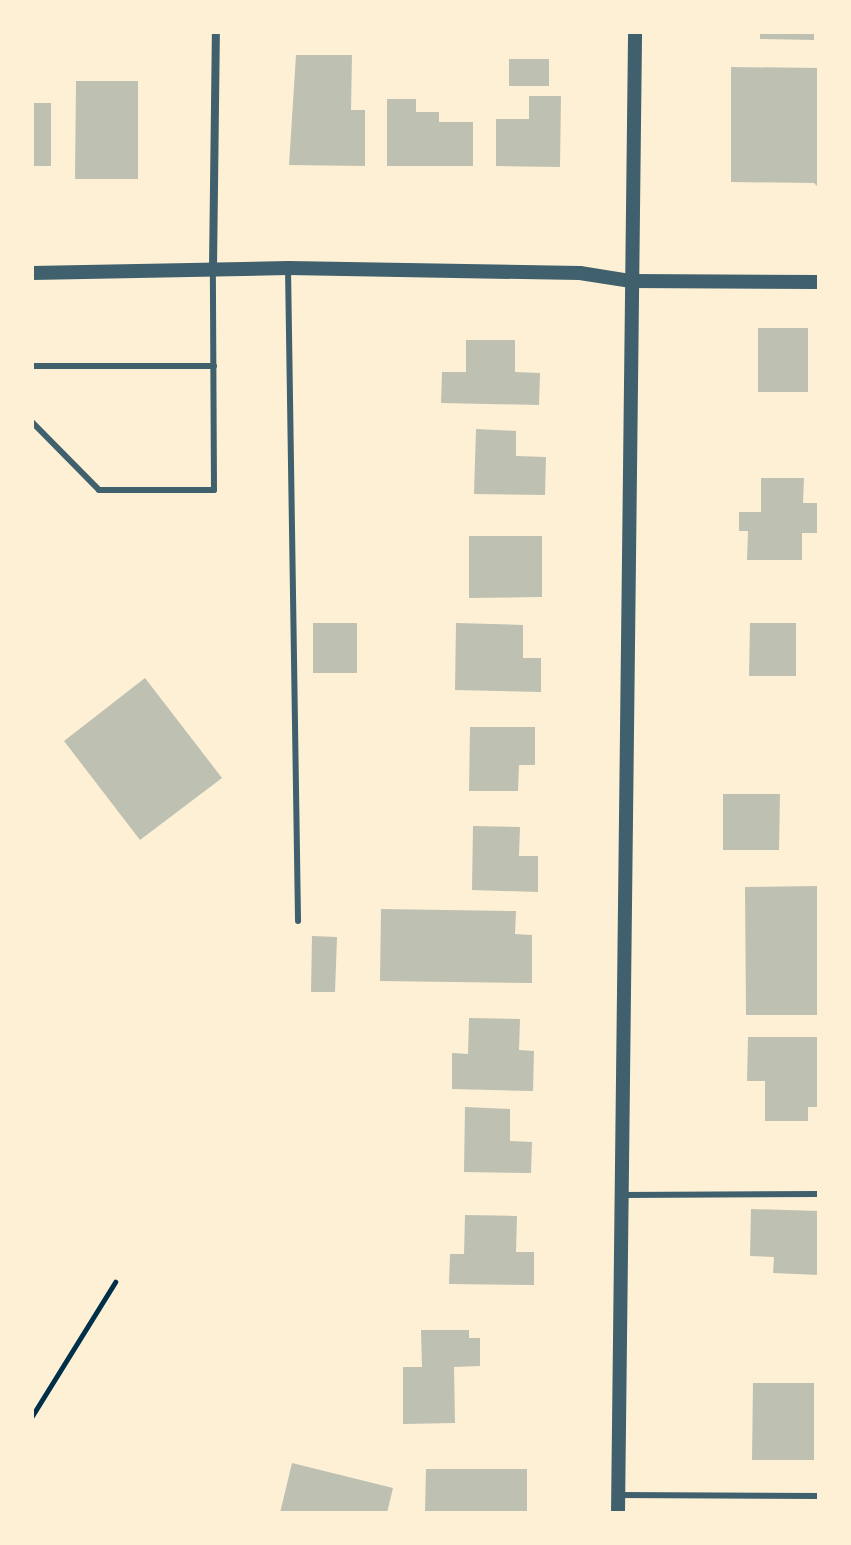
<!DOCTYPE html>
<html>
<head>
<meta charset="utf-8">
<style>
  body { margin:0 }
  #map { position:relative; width:851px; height:1545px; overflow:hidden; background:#fdf0d5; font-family:Overpass,sans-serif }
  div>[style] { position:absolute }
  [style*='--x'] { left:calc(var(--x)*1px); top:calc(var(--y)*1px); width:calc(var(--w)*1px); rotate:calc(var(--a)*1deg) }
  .building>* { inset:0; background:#bec0b2 }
  .path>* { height:5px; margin:-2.5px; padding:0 2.5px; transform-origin:2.5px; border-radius:2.5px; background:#003049 }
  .service>* { height:6px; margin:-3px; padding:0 3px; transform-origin:3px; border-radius:3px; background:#3f606c }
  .minor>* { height:8px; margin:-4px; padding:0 4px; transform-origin:4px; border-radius:4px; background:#3f606c }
  .tertiary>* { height:14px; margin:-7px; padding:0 7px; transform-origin:7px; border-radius:7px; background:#3f606c }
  span { translate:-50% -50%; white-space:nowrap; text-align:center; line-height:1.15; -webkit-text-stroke:7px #fdf0d5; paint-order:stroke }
  .frame { position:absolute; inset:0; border:34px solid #fdf0d5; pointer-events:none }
</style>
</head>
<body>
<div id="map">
  <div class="building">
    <div style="clip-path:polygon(760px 32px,814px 32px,814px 40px,760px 39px)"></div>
    <div style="clip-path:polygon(296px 55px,352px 55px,351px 110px,365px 110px,365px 166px,289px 165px)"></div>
    <div style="clip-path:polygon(509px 59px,549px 59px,549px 86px,509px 86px)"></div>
    <div style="clip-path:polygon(731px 67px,819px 68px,819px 188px,814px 183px,731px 182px)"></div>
    <div style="clip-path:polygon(76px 81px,138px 81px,138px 179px,75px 179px)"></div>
    <div style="clip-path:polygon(529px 96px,561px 96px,560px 167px,496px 166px,496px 119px,529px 119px)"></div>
    <div style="clip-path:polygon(387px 99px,416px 99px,416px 112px,439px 112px,439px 122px,473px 122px,473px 166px,387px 166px)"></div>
    <div style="clip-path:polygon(32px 103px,51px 103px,51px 166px,32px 166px)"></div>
    <div style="clip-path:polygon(758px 328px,808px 328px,808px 392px,758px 392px)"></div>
    <div style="clip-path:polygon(466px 340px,515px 340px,515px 372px,540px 373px,539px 405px,441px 403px,442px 372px,466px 372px)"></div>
    <div style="clip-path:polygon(476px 429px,516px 431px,516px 456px,546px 457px,545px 495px,474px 494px)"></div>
    <div style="clip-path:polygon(761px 478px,804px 478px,803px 503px,819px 503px,819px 533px,802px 533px,802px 560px,747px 560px,748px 531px,739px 531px,739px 512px,761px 512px)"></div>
    <div style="clip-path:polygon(469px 536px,542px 536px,542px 597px,469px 598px)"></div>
    <div style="clip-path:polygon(313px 623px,357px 623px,357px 673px,313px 673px)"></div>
    <div style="clip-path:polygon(456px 623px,523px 625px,523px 658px,541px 658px,541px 692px,455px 690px)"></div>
    <div style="clip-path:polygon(750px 623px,796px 623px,796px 676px,749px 676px)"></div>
    <div style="clip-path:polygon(145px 678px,222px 778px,140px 840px,64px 741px)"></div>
    <div style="clip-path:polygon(470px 727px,535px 727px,535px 765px,519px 765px,518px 791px,469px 791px)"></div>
    <div style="clip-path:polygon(723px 794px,780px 794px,779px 850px,723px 850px)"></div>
    <div style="clip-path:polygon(473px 826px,520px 827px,519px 856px,538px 856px,538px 892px,472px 890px)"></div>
    <div style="clip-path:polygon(819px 886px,819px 1015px,746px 1015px,745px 887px)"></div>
    <div style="clip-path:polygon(381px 909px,516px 911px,515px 934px,532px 935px,532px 983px,380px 981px)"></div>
    <div style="clip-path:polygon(312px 936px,337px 937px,335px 992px,311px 992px)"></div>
    <div style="clip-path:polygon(469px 1018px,520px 1019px,519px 1050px,534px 1051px,533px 1091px,452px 1089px,452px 1053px,468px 1054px)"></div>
    <div style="clip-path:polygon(748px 1037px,819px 1037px,819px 1107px,808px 1107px,808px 1121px,765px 1121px,765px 1081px,747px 1081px)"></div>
    <div style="clip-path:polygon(465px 1107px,510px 1109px,510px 1141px,532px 1142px,531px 1173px,464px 1172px)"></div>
    <div style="clip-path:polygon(751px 1209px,819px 1211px,819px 1275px,773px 1273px,774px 1257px,750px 1256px)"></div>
    <div style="clip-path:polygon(465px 1215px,517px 1216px,516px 1252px,534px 1252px,534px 1285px,449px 1284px,450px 1254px,464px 1254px)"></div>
    <div style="clip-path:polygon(421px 1330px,469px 1330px,469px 1338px,480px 1338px,480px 1366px,454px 1367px,455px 1423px,403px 1424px,403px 1367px,422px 1367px)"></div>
    <div style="clip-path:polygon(753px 1383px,814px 1383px,814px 1460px,752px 1460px)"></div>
    <div style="clip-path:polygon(292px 1463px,393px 1488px,387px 1513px,280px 1513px)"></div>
    <div style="clip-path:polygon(426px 1469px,527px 1469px,527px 1513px,425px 1513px)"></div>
  </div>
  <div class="path">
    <div style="--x:32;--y:1416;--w:158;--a:-58.2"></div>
  </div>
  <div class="service">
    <div style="--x:288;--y:268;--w:653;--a:89.12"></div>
    <div style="--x:32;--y:366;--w:182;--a:0"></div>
    <div style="--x:32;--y:422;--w:95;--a:45.4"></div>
    <div style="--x:99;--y:490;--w:115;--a:0"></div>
    <div style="--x:214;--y:490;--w:219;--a:-90.3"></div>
    <div style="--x:622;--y:1195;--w:197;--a:-0.3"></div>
    <div style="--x:618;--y:1495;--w:201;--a:0.3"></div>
  </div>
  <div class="minor">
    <div style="--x:213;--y:269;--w:237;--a:-89.3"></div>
  </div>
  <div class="tertiary">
    <div style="--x:32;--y:273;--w:256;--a:-1.1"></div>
    <div style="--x:288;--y:268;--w:292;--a:1"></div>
    <div style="--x:580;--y:273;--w:52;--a:8.9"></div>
    <div style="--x:631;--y:281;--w:188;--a:0.3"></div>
    <div style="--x:618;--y:1513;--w:1481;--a:-89.34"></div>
  </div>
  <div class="frame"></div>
</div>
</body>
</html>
